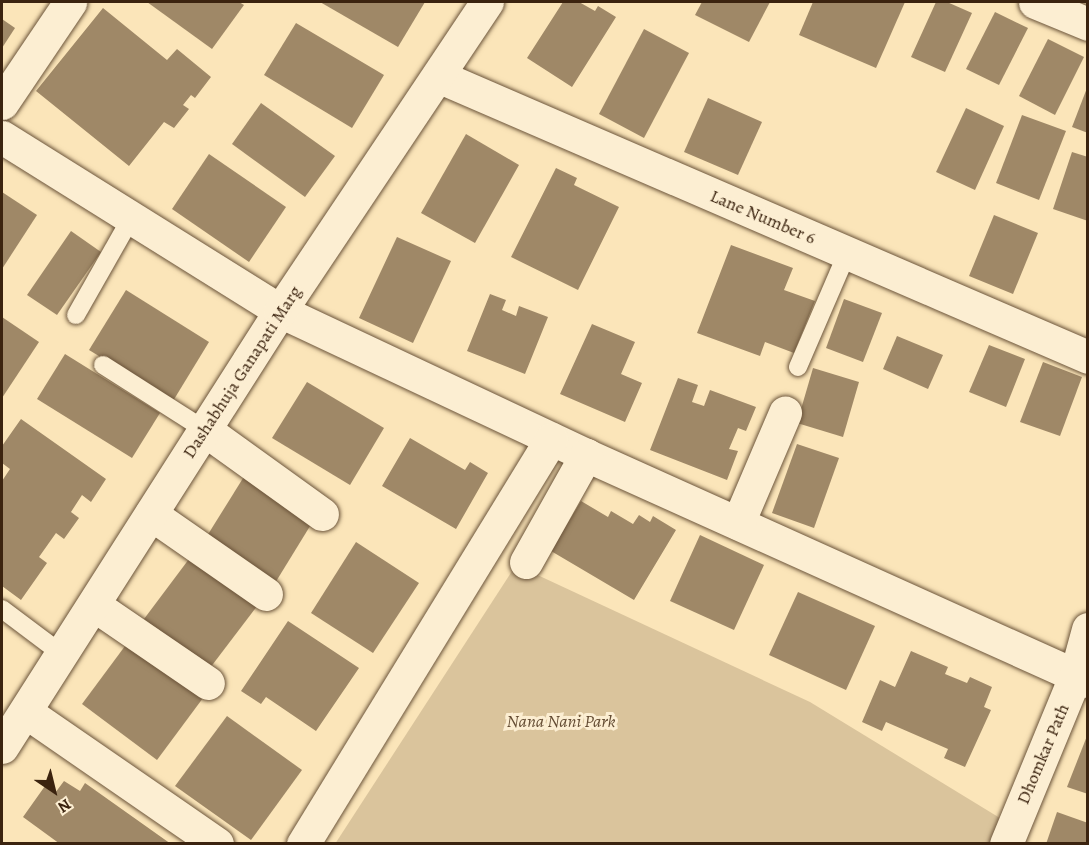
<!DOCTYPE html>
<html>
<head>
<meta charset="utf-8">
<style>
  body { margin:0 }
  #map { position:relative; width:1089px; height:845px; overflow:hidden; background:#fbe5b9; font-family:Alegreya,serif }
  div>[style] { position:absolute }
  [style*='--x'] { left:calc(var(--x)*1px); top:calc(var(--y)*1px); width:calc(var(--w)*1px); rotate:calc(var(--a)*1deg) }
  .green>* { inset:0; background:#dac49c }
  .building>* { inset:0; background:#9f8867 }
  .roads { filter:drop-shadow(0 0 2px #6b543a) drop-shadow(0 0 2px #6b543a) }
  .service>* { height:18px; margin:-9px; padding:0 9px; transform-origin:9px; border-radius:9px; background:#fceed2 }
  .minor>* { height:33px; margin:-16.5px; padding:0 16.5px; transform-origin:16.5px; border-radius:16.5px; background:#fceed2 }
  span { translate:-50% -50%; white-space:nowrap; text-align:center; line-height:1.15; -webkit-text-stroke:6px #fceed2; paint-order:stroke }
  .street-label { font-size:18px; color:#3b230f }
  .park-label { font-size:18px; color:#634b32; font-style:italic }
  .frame { position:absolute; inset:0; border:3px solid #3b230f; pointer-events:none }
  .north { position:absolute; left:24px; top:761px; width:60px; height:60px; -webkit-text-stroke:4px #fceed2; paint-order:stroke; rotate:145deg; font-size:16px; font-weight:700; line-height:24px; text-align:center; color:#3b230f }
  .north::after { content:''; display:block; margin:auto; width:21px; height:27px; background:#3b230f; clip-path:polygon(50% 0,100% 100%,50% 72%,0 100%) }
</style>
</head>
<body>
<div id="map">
  <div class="green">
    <div style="clip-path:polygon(516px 565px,810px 702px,1013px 826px,1005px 844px,335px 844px)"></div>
  </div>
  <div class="building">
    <div style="clip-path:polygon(147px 2px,239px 2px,244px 5px,212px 49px)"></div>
    <div style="clip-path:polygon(320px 2px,425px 2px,398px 47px)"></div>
    <div style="clip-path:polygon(563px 2px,579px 2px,595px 11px,598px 6px,616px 17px,572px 87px,527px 58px)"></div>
    <div style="clip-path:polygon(702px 2px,770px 2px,749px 42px,695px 15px)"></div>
    <div style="clip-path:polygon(813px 2px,905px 2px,876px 68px,799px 35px)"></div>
    <div style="clip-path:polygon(936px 2px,947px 2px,972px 13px,945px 72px,911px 57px)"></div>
    <div style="clip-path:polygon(103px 8px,167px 60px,177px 49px,211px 77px,195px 98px,191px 95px,183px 105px,189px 109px,174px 128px,164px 122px,129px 166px,36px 91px)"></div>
    <div style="clip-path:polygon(995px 12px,1028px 28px,999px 85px,966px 69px)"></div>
    <div style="clip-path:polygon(2px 19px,15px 28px,2px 48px)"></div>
    <div style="clip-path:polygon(296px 23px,384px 75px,352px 128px,264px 75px)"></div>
    <div style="clip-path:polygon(644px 29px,689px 53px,644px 138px,599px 114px)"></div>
    <div style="clip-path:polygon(1048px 39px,1084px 57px,1055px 115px,1019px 96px)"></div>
    <div style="clip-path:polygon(1087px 88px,1088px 88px,1088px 133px,1072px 127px)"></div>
    <div style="clip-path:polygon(708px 98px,762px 122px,738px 175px,684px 152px)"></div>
    <div style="clip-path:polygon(261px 103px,335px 156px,305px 197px,232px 144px)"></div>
    <div style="clip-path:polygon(966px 108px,1004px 126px,975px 190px,936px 172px)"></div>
    <div style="clip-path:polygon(1022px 115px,1066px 131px,1039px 200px,996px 183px)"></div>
    <div style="clip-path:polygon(466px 134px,519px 165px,475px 243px,421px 213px)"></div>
    <div style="clip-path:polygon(1072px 152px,1088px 157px,1088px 221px,1053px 209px)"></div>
    <div style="clip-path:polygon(209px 154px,286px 207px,249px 262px,172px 209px)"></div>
    <div style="clip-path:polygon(556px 168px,577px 178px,574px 185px,619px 207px,578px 290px,511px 257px)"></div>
    <div style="clip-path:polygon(2px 192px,37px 215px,2px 269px)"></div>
    <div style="clip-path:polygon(994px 215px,1038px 233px,1013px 294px,969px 276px)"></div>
    <div style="clip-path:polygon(71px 231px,101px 252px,57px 315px,27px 295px)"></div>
    <div style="clip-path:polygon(397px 237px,451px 261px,413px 343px,359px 318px)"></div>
    <div style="clip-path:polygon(731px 245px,793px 268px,784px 290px,815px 301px,794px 353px,765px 342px,760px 356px,697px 333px)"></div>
    <div style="clip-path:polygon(126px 290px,209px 342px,173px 401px,89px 350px)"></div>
    <div style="clip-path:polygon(490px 294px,506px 300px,502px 310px,516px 316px,519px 306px,548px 317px,525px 374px,467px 351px)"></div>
    <div style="clip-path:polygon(844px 299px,882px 313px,863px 362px,826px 348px)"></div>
    <div style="clip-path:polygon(2px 317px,39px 342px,2px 398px)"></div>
    <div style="clip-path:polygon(592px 324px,635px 342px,621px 374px,642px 383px,625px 422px,560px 394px)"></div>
    <div style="clip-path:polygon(897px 336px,943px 355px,928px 389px,883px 369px)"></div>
    <div style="clip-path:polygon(989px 345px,1025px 359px,1006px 407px,969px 392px)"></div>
    <div style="clip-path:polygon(65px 354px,160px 413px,132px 458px,37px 399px)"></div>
    <div style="clip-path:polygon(1043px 362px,1082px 377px,1060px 436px,1020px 422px)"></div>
    <div style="clip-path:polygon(813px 368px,859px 382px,843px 437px,797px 423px)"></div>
    <div style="clip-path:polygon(678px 378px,698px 385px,692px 402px,704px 406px,710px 390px,756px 407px,746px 431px,738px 428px,729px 449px,738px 451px,727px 480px,650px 450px)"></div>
    <div style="clip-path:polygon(307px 382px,384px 428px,350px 485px,272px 438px)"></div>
    <div style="clip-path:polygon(21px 419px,106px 479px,91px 502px,82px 495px,71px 512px,79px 518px,64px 539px,56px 533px,39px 557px,47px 563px,21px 600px,2px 586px,2px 481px,10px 469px,2px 463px,2px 446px)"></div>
    <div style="clip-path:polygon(410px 438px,465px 470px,470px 462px,488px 473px,456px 529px,382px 486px)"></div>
    <div style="clip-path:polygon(797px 444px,839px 458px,814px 528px,772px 513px)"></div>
    <div style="clip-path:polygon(245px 475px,315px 518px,272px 588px,202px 544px)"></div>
    <div style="clip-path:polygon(581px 501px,608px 517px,611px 511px,633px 524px,639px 515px,650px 522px,653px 516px,676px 530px,634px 600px,551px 551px)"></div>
    <div style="clip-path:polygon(700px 535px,764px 565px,734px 630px,670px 601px)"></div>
    <div style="clip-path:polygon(356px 542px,419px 583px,373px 653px,311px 613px)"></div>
    <div style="clip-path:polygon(195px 551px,261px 601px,210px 668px,144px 619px)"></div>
    <div style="clip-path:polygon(798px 592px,875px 626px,846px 690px,769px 655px)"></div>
    <div style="clip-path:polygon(288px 621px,359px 668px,316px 731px,266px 697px,261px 704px,241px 691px)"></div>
    <div style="clip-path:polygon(128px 642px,203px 698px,157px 760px,82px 704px)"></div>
    <div style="clip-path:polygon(911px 651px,948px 667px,945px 674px,967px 683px,970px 677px,992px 687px,984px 707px,991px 710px,965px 767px,944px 758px,948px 749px,886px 722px,882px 731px,862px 722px,880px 680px,895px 687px)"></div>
    <div style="clip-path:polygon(227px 716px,302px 770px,251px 840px,175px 786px)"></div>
    <div style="clip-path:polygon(1087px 736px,1088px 736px,1088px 794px,1067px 787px)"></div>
    <div style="clip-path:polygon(64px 781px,80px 791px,85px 783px,171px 844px,60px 844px,23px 817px,45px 786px,55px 793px)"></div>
    <div style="clip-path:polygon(1057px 812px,1088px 823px,1088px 844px,1046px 844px)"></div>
  </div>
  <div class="roads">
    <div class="service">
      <div style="--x:76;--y:315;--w:112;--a:-60.4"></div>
      <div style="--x:103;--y:365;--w:121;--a:32.5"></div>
      <div style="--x:798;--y:367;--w:124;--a:-66.7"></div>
      <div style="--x:2;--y:609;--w:75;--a:36.9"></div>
    </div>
    <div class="minor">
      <div style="--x:1035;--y:2;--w:57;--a:22.5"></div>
      <div style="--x:438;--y:76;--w:708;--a:23.38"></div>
      <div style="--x:2;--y:103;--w:122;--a:-56"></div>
      <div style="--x:2;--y:137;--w:328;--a:32"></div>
      <div style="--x:280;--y:311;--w:338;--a:25.2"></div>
      <div style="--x:586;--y:455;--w:551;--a:24.24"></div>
      <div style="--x:205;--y:430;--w:144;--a:35.7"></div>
      <div style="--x:151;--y:514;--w:140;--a:34.8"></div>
      <div style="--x:738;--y:523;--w:120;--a:-66.9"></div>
      <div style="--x:526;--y:562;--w:123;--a:-60.7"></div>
      <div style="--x:94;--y:605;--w:138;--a:34.4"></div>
      <div style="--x:26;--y:712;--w:232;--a:34.6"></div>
      <div style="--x:2;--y:747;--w:517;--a:-57.48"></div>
      <div style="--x:280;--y:311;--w:372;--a:-56.2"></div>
      <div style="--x:303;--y:844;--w:475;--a:-58.5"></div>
      <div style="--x:1006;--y:844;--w:181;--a:-67.6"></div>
      <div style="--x:1075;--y:677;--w:50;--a:-74.8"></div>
    </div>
  </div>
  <div class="street-label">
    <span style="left:763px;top:217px;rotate:23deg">Lane Number 6</span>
    <span style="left:242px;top:372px;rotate:-57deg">Dashabhuja Ganapati Marg</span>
    <span style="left:1043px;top:754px;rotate:-67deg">Dhomkar Path</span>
  </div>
  <div class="park-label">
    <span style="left:561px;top:721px">Nana Nani Park</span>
  </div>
  <div class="frame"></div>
  <div class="north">N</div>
</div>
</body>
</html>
